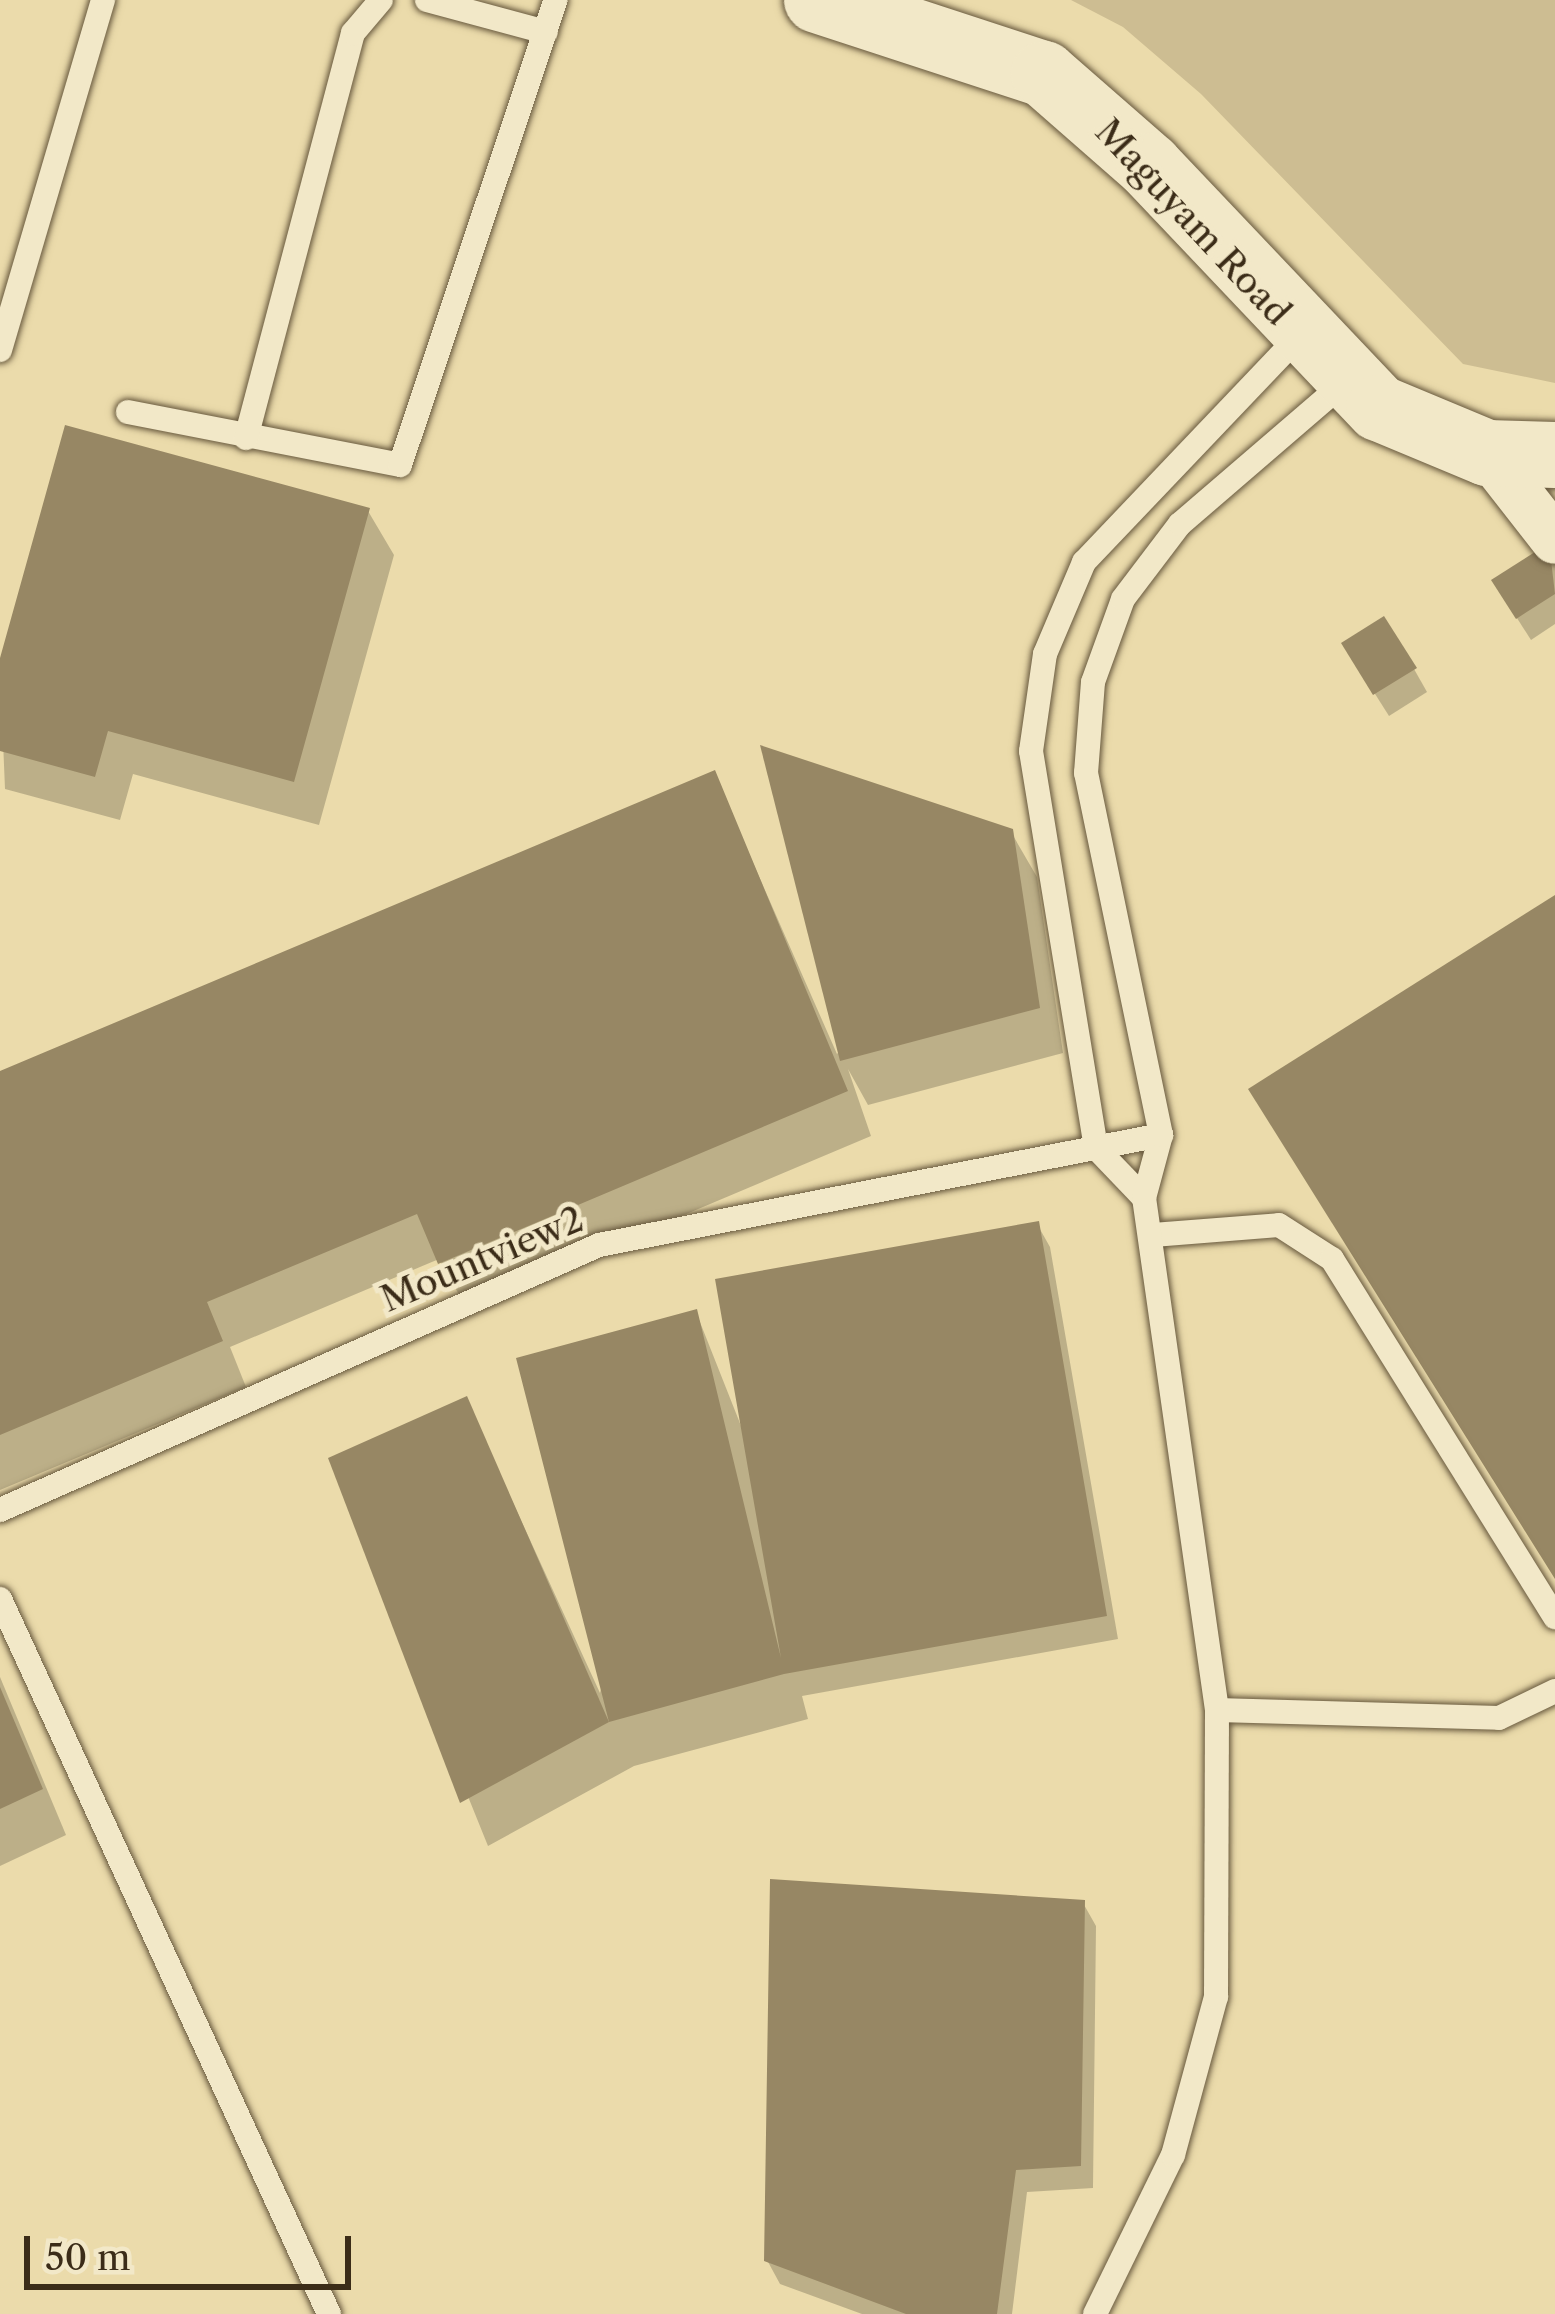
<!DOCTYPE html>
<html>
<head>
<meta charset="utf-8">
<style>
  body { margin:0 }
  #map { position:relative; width:1555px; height:2314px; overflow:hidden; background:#ebdbab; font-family:"Libre Caslon Text",serif }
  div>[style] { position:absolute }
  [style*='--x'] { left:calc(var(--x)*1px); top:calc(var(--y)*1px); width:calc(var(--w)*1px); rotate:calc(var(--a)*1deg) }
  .green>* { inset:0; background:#cdbd92 }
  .shadow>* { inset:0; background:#0003 }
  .building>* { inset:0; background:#978764 }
  .roads { filter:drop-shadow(0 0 3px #67583d) drop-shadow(0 0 3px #67583d) }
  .lane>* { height:24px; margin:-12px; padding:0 12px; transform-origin:12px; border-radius:12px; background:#f2e8c8 }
  .street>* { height:48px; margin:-24px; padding:0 24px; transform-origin:24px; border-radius:24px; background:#f2e8c8 }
  .secondary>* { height:66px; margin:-33px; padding:0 33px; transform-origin:33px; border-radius:33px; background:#f2e8c8 }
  span { translate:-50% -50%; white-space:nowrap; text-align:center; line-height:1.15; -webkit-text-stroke:10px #f2e8c8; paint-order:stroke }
  .street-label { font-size:36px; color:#3b2c18 }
  .scale { position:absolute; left:24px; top:2236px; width:327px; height:54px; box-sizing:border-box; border:6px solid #3b2c18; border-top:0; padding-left:15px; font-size:36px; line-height:42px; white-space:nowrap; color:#3b2c18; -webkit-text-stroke:9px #f2e8c8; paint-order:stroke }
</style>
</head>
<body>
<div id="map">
  <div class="green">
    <div style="clip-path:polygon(1071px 0,1555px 0,1555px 383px,1463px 364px,1201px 94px,1123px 27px)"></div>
  </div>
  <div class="shadow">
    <div style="clip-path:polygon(368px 511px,394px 555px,319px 825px,133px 774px,120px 820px,5px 789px,0 669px)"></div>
    <div style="clip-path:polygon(1555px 558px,1555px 624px,1531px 640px,1508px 604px)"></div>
    <div style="clip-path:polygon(1358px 667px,1414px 669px,1427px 692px,1389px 716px)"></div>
    <div style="clip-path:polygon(714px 774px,837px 1054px,1011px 832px,1037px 877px,1063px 1053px,868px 1105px,848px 1069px,871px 1136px,466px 1307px,439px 1259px,230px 1347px,246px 1387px,0 1490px,0 1074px)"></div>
    <div style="clip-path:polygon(1037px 1224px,1050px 1247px,1118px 1639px,802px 1696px,808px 1719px,634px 1766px,488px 1846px,332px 1460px,466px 1400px,600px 1693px,696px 1312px,747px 1441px)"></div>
    <div style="clip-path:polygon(0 1677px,66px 1835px,0 1866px)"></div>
    <div style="clip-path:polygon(1083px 1903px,1096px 1926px,1093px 2188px,1027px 2192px,1012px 2314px,862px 2314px,780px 2284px,767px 2260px)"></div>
  </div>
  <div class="building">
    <div style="clip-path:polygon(65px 425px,370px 508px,294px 782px,108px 731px,95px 777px,0 751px,0 658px)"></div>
    <div style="clip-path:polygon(1549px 543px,1555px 594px,1516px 619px,1491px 580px)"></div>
    <div style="clip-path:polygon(1384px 616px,1417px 668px,1373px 695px,1341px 643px)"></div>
    <div style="clip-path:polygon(760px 745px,1013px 829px,1040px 1008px,840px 1061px)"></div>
    <div style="clip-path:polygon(715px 770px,848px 1091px,438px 1264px,417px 1214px,207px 1302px,223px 1341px,0 1435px,0 1071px)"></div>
    <div style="clip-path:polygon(1555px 895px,1555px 1579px,1248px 1089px)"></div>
    <div style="clip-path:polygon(1039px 1221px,1107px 1616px,784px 1674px,609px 1722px,516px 1358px,697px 1309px,781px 1658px,715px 1279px)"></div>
    <div style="clip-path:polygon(467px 1396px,609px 1722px,460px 1803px,328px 1458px)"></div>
    <div style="clip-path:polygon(0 1687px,43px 1789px,0 1809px)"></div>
    <div style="clip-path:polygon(770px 1879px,1085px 1900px,1081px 2166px,1016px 2170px,997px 2314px,906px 2314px,764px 2261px)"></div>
  </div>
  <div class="roads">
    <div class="lane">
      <div style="--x:427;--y:0;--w:123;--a:15.1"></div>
      <div style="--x:0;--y:350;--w:365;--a:-73.6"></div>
      <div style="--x:128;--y:412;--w:277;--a:11"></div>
      <div style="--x:400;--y:465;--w:490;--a:-71.5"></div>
      <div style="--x:246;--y:438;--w:419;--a:-75.2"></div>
      <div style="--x:353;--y:33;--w:43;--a:-49.7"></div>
      <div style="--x:1144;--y:1198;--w:69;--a:-133.8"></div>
      <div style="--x:1096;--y:1148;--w:402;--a:-99.3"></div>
      <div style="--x:1031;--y:751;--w:98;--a:-81.8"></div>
      <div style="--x:1045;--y:654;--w:100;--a:-67"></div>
      <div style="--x:1084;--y:562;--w:312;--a:-46.4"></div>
      <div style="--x:1153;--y:1235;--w:126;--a:-4.5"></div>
      <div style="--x:1279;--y:1225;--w:63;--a:32.7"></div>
      <div style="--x:1332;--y:1259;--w:422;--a:58.1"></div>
      <div style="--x:0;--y:1510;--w:655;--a:-23.86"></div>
      <div style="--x:599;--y:1245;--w:573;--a:-11.07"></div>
      <div style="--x:0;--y:1599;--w:787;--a:65.29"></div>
      <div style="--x:1217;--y:1710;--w:282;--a:1.6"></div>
      <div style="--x:1499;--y:1718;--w:62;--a:-25.7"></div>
      <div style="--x:1095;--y:2314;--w:177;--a:-63.9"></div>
      <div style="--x:1173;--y:2155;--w:164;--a:-74.8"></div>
      <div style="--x:1216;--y:1997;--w:287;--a:-89.8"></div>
      <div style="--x:1217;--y:1710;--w:517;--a:-98.11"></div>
      <div style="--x:1144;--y:1198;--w:65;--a:-74.9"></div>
      <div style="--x:1161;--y:1135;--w:370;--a:-101.7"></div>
      <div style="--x:1086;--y:773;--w:91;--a:-85.6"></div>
      <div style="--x:1093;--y:682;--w:88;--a:-70.1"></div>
      <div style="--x:1123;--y:599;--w:94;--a:-52.8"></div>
      <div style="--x:1180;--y:524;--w:218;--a:-40.7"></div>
    </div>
    <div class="street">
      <div style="--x:1487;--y:453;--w:110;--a:52"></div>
    </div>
    <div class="secondary">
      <div style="--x:817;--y:0;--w:239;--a:18.1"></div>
      <div style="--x:1044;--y:74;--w:140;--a:41.2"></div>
      <div style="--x:1149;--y:166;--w:334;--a:46.5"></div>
      <div style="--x:1379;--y:408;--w:117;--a:22.6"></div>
      <div style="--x:1487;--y:453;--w:68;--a:1.7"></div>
    </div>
  </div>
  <div class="street-label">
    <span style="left:1193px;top:222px;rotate:47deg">Maguyam Road</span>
    <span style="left:482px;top:1259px;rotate:-23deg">Mountview2</span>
  </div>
  <div class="scale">50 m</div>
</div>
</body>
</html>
